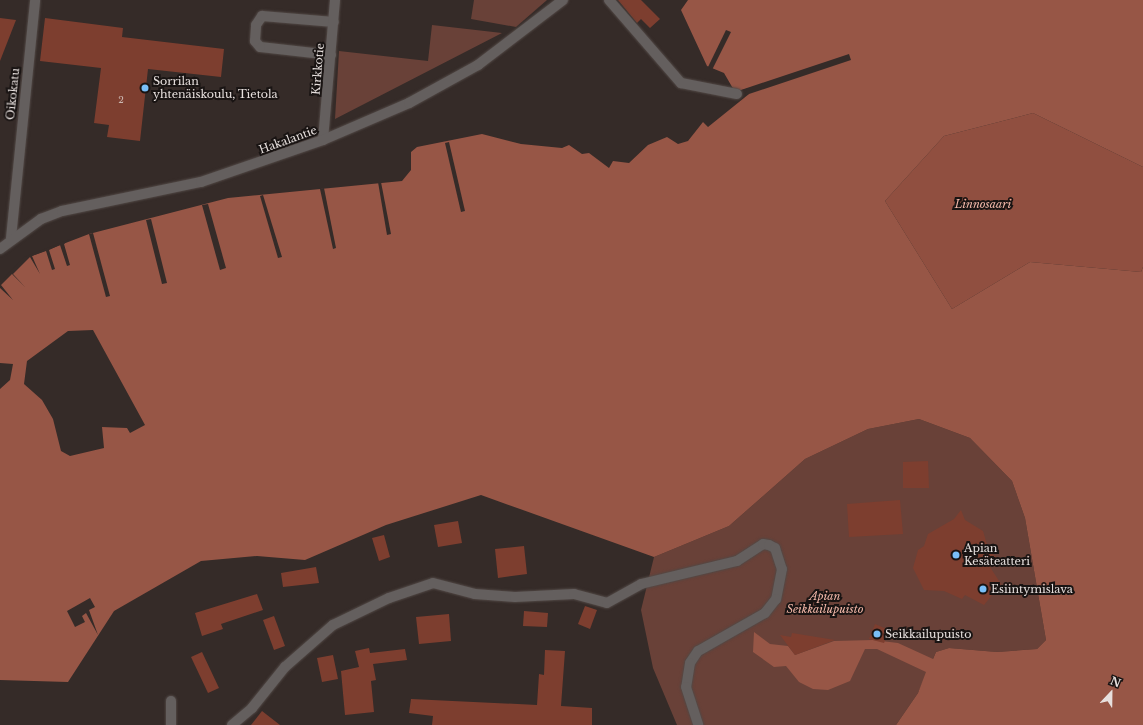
<!DOCTYPE html>
<html>
<head>
<meta charset="utf-8">
<style>
  body { margin:0 }
  #map { position:relative; width:1143px; height:725px; overflow:hidden; background:#352b28; font-family:"Libre Baskerville",serif }
  div>[style] { position:absolute }
  [style*='--x'] { left:calc(var(--x)*1px); top:calc(var(--y)*1px); width:calc(var(--w)*1px); rotate:calc(var(--a)*1deg) }
  .green>* { inset:0; background:#694138 }
  .forest>* { inset:0; background:#904f40 }
  .water>* { inset:0; background:#975646 }
  .pier>* { inset:0; background:#352b28 }
  .building>* { inset:0; background:#7d3e2f }
  .roads { filter:drop-shadow(0 0 1px #514845) drop-shadow(0 0 1px #514845) }
  .minor>* { height:10px; margin:-5px; padding:0 5px; transform-origin:5px; border-radius:5px; background:#645f5e }
  .dots>* { width:11px; height:11px; translate:-50% -50%; box-sizing:border-box; border:2px solid #191413; border-radius:50% }
  span { translate:-50% -50%; white-space:nowrap; text-align:center; line-height:1.15; -webkit-text-stroke:4px #191413; paint-order:stroke }
  .number-label { font-size:9px; color:#ccb8b2 }
  .number-label span { -webkit-text-stroke-width:0 }
  .street-label { font-size:11px; color:#e7e0de }
  .poi-label { font-size:11px; color:#e7e0de }
  .left { translate:0 -50%; text-align:left }
  .park-label { font-size:11px; color:#f3b8a9; font-style:italic }
  .north { position:absolute; left:1091px; top:673px; width:40px; height:40px; -webkit-text-stroke:3px #191413; paint-order:stroke; rotate:22deg; font-size:11px; font-weight:700; line-height:16px; text-align:center; color:#e7e0de }
  .north::after { content:''; display:block; margin:auto; width:14px; height:18px; background:#e7e0de; clip-path:polygon(50% 0,100% 100%,50% 72%,0 100%) }
</style>
</head>
<body>
<div id="map">
  <div class="green">
    <div style="clip-path:polygon(474px 0,547px 0,516px 27px,471px 19px)"></div>
    <div style="clip-path:polygon(432px 25px,502px 33px,335px 119px,339px 51px,428px 61px)"></div>
    <div style="clip-path:polygon(919px 419px,970px 438px,1012px 481px,1025px 518px,1046px 640px,1037px 649px,997px 652px,949px 648px,936px 652px,918px 693px,896px 725px,677px 725px,653px 668px,641px 610px,654px 557px,729px 526px,805px 459px,868px 429px)"></div>
  </div>
  <div class="forest">
    <div style="clip-path:polygon(1033px 113px,1143px 167px,1143px 267px,1141px 272px,1030px 262px,952px 309px,885px 201px,944px 136px)"></div>
  </div>
  <div class="water">
    <div style="clip-path:polygon(evenodd,688px 0,1143px 0,1143px 167px,1033px 113px,944px 136px,885px 201px,952px 309px,1030px 262px,1141px 272px,1143px 267px,1143px 725px,896px 725px,918px 693px,926px 672px,877px 649px,865px 649px,850px 681px,828px 690px,813px 689px,799px 682px,786px 666px,774px 667px,753px 652px,754px 632px,770px 644px,788px 646px,795px 655px,834px 641px,873px 640px,898px 643px,933px 659px,936px 652px,949px 648px,997px 652px,1037px 649px,1046px 640px,1025px 518px,1012px 481px,970px 438px,919px 419px,868px 429px,805px 459px,729px 526px,654px 557px,481px 495px,386px 525px,305px 560px,257px 556px,201px 561px,114px 611px,68px 682px,0 680px,0 389px,10px 380px,13px 364px,0 363px,0 285px,24px 259px,89px 234px,228px 198px,402px 181px,411px 170px,411px 152px,417px 147px,482px 134px,521px 144px,562px 148px,569px 145px,582px 154px,589px 153px,609px 168px,613px 161px,629px 163px,648px 145px,667px 137px,678px 144px,688px 141px,703px 122px,708px 127px,749px 94px,749px 88px,735px 92px,724px 73px,707px 66px,681px 10px,688px 0,93px 330px,145px 425px,130px 433px,127px 428px,102px 427px,104px 448px,70px 456px,61px 451px,53px 419px,42px 400px,24px 384px,27px 361px,68px 331px,93px 330px)"></div>
  </div>
  <div class="pier">
    <div style="clip-path:polygon(726px 30px,731px 32px,712px 70px,708px 67px)"></div>
    <div style="clip-path:polygon(849px 54px,851px 60px,749px 94px,745px 95px,747px 90px,735px 92px)"></div>
    <div style="clip-path:polygon(449px 142px,465px 211px,461px 212px,445px 143px)"></div>
    <div style="clip-path:polygon(378px 182px,381px 182px,391px 234px,387px 235px)"></div>
    <div style="clip-path:polygon(324px 188px,336px 248px,333px 249px,320px 189px)"></div>
    <div style="clip-path:polygon(263px 195px,282px 257px,278px 258px,260px 196px)"></div>
    <div style="clip-path:polygon(208px 204px,226px 268px,220px 270px,202px 205px)"></div>
    <div style="clip-path:polygon(151px 219px,167px 283px,162px 284px,146px 220px)"></div>
    <div style="clip-path:polygon(93px 233px,110px 296px,106px 297px,89px 234px)"></div>
    <div style="clip-path:polygon(70px 239px,64px 244px,70px 265px,67px 266px,60px 245px,49px 250px,55px 269px,52px 270px,46px 251px,32px 256px,40px 274px,30px 257px,13px 274px,25px 287px,12px 274px,1px 285px,13px 300px,0 288px,0 282px,24px 257px)"></div>
    <div style="clip-path:polygon(90px 598px,95px 607px,89px 610px,98px 635px,86px 613px,82px 616px,85px 622px,75px 627px,67px 611px)"></div>
  </div>
  <div class="building">
    <div style="clip-path:polygon(618px 0,641px 0,660px 19px,650px 28px,641px 19px,637px 23px)"></div>
    <div style="clip-path:polygon(0 18px,16px 20px,0 61px)"></div>
    <div style="clip-path:polygon(45px 18px,123px 28px,122px 37px,224px 49px,221px 77px,148px 69px,140px 141px,107px 137px,109px 125px,94px 123px,101px 68px,40px 61px)"></div>
    <div style="clip-path:polygon(928px 461px,929px 488px,903px 488px,903px 462px)"></div>
    <div style="clip-path:polygon(900px 500px,903px 534px,849px 537px,847px 504px)"></div>
    <div style="clip-path:polygon(961px 510px,965px 520px,983px 531px,989px 551px,1000px 560px,990px 567px,1001px 584px,984px 605px,965px 595px,962px 599px,944px 591px,924px 590px,913px 568px,918px 550px,924px 546px,928px 534px,954px 519px)"></div>
    <div style="clip-path:polygon(458px 521px,462px 543px,438px 547px,434px 525px)"></div>
    <div style="clip-path:polygon(384px 535px,390px 557px,379px 561px,372px 538px)"></div>
    <div style="clip-path:polygon(524px 546px,527px 574px,498px 578px,495px 549px)"></div>
    <div style="clip-path:polygon(316px 567px,319px 583px,283px 587px,281px 573px)"></div>
    <div style="clip-path:polygon(257px 594px,263px 610px,221px 624px,223px 629px,202px 636px,195px 613px)"></div>
    <div style="clip-path:polygon(585px 606px,597px 610px,590px 629px,578px 624px)"></div>
    <div style="clip-path:polygon(524px 611px,548px 613px,547px 627px,523px 626px)"></div>
    <div style="clip-path:polygon(449px 614px,451px 641px,419px 644px,416px 617px)"></div>
    <div style="clip-path:polygon(274px 616px,285px 646px,274px 650px,263px 620px)"></div>
    <div style="clip-path:polygon(875px 624px,889px 630px,884px 643px,869px 639px)"></div>
    <div style="clip-path:polygon(792px 633px,835px 640px,795px 655px,780px 635px,791px 637px)"></div>
    <div style="clip-path:polygon(369px 648px,370px 653px,405px 649px,407px 660px,373px 664px,376px 680px,371px 681px,374px 712px,345px 715px,341px 671px,359px 667px,355px 651px)"></div>
    <div style="clip-path:polygon(545px 650px,565px 651px,561px 706px,592px 708px,592px 725px,432px 725px,433px 716px,409px 713px,411px 699px,537px 705px,539px 674px,544px 675px)"></div>
    <div style="clip-path:polygon(202px 652px,219px 688px,208px 693px,191px 657px)"></div>
    <div style="clip-path:polygon(333px 655px,338px 679px,322px 682px,317px 658px)"></div>
    <div style="clip-path:polygon(262px 711px,280px 725px,251px 725px)"></div>
  </div>
  <div class="roads">
    <div class="minor">
      <div style="--x:609;--y:0;--w:110;--a:49.1"></div>
      <div style="--x:681;--y:83;--w:57;--a:11.1"></div>
      <div style="--x:331;--y:55;--w:71;--a:-173.6"></div>
      <div style="--x:260;--y:47;--w:8;--a:-130"></div>
      <div style="--x:255;--y:41;--w:16;--a:-86"></div>
      <div style="--x:256;--y:25;--w:11;--a:-56"></div>
      <div style="--x:262;--y:16;--w:72;--a:4.8"></div>
      <div style="--x:323;--y:140;--w:141;--a:-85.1"></div>
      <div style="--x:11;--y:238;--w:239;--a:-84.2"></div>
      <div style="--x:0;--y:249;--w:51;--a:-36.2"></div>
      <div style="--x:41;--y:219;--w:22;--a:-21"></div>
      <div style="--x:62;--y:211;--w:142;--a:-11.8"></div>
      <div style="--x:201;--y:182;--w:129;--a:-19"></div>
      <div style="--x:323;--y:140;--w:94;--a:-23.3"></div>
      <div style="--x:409;--y:103;--w:79;--a:-28.8"></div>
      <div style="--x:478;--y:65;--w:107;--a:-37.4"></div>
      <div style="--x:171;--y:725;--w:24;--a:-90"></div>
      <div style="--x:232;--y:725;--w:26;--a:-40"></div>
      <div style="--x:252;--y:708;--w:53;--a:-51.2"></div>
      <div style="--x:285;--y:667;--w:64;--a:-41.2"></div>
      <div style="--x:333;--y:625;--w:62;--a:-25.7"></div>
      <div style="--x:389;--y:598;--w:46;--a:-18.8"></div>
      <div style="--x:433;--y:583;--w:43;--a:14.7"></div>
      <div style="--x:475;--y:594;--w:40;--a:4.3"></div>
      <div style="--x:515;--y:597;--w:59;--a:-2.9"></div>
      <div style="--x:574;--y:594;--w:34;--a:15"></div>
      <div style="--x:607;--y:603;--w:39;--a:-29"></div>
      <div style="--x:641;--y:584;--w:99;--a:-13.5"></div>
      <div style="--x:737;--y:561;--w:31;--a:-33"></div>
      <div style="--x:763;--y:544;--w:6;--a:9"></div>
      <div style="--x:769;--y:545;--w:7;--a:27"></div>
      <div style="--x:775;--y:548;--w:22;--a:72"></div>
      <div style="--x:782;--y:569;--w:31;--a:101"></div>
      <div style="--x:776;--y:599;--w:18;--a:128"></div>
      <div style="--x:765;--y:613;--w:77;--a:150.4"></div>
      <div style="--x:698;--y:651;--w:14;--a:124"></div>
      <div style="--x:690;--y:663;--w:24;--a:99"></div>
      <div style="--x:686;--y:687;--w:40;--a:72"></div>
    </div>
  </div>
  <div class="dots">
    <div style="left:145px;top:88px;background:#79bff8"></div>
    <div style="left:956px;top:555px;background:#79bff8"></div>
    <div style="left:983px;top:589px;background:#79bff8"></div>
    <div style="left:877px;top:634px;background:#79bff8"></div>
  </div>
  <div class="number-label">
    <span style="left:121px;top:100px">2</span>
  </div>
  <div class="street-label">
    <span style="left:318px;top:69px;rotate:-85deg">Kirkkotie</span>
    <span style="left:13px;top:94px;rotate:-84deg">Oikokatu</span>
    <span style="left:288px;top:140px;rotate:-20deg">Hakalantie</span>
  </div>
  <div class="poi-label">
    <span class="left" style="left:153px;top:88px">Sorrilan<br>yhtenäiskoulu, Tietola</span>
    <span class="left" style="left:964px;top:555px">Apian<br>Kesäteatteri</span>
    <span class="left" style="left:991px;top:589px">Esiintymislava</span>
    <span class="left" style="left:885px;top:634px">Seikkailupuisto</span>
  </div>
  <div class="park-label">
    <span style="left:983px;top:204px">Linnosaari</span>
    <span style="left:825px;top:603px">Apian<br>Seikkailupuisto</span>
  </div>
  <div class="north">N</div>
</div>
</body>
</html>
